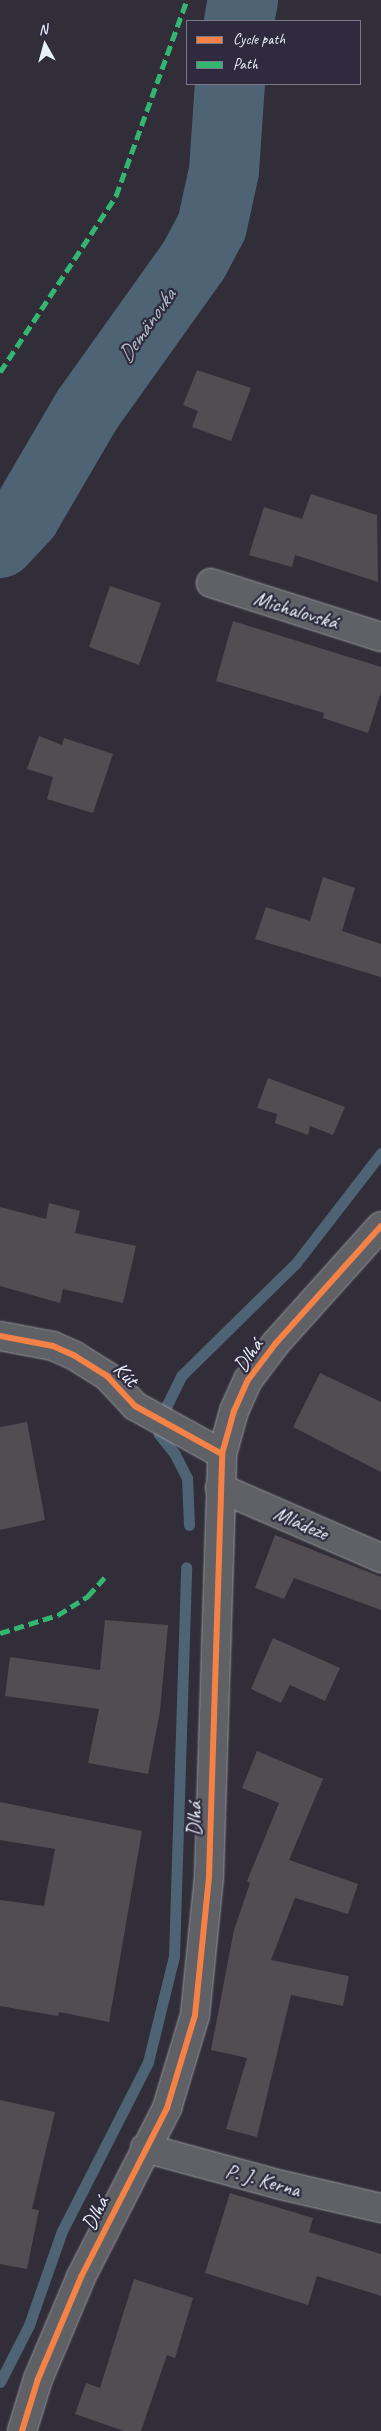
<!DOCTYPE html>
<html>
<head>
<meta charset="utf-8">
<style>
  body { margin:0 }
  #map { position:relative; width:381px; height:2431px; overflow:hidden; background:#312e39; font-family:Caveat,sans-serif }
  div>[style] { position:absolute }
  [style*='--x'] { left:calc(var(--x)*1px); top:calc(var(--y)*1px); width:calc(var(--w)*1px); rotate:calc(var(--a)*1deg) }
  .stream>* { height:11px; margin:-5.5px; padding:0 5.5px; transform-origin:5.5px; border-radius:5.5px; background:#4e6475 }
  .river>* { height:70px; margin:-35px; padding:0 35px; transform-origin:35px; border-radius:35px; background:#4e6475 }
  .building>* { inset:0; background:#524d52 }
  .roads { filter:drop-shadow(0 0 1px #98999f) drop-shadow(0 0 1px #98999f) }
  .minor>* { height:28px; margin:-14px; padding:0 14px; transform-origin:14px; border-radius:14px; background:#606067 }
  .quiet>* { height:5px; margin-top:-2.5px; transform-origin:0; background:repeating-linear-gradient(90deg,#33b770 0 10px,transparent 0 15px) }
  .cycleway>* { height:6px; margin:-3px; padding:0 3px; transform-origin:3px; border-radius:3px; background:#f48246 }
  span { translate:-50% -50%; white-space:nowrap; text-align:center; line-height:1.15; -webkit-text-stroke:4.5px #2f2a3d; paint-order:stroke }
  .street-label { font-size:21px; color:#e8f1f8 }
  .water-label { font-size:22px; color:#acbbc6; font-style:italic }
  .legend { position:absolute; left:186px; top:20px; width:175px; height:65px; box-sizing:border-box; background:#2f2a3d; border:1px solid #797a88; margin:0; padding:6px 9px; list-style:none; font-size:15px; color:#e8f1f8 }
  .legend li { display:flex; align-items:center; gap:10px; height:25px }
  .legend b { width:25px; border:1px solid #797a88 }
  .north { position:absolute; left:20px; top:20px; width:50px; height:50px; -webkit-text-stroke:4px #2f2a3d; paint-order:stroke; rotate:353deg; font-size:14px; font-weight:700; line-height:20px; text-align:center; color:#e8f1f8 }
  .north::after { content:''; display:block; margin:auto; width:18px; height:22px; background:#e8f1f8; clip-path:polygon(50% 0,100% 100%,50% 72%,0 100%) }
</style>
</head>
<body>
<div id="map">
  <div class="stream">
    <div style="--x:189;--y:1525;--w:47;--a:-92.4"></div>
    <div style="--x:187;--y:1478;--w:27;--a:-117"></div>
    <div style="--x:175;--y:1454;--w:26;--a:-129"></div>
    <div style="--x:159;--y:1434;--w:30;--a:-75"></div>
    <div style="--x:167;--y:1405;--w:32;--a:-64"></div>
    <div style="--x:181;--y:1376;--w:161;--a:-44.5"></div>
    <div style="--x:296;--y:1263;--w:139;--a:-52.3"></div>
    <div style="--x:0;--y:2382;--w:64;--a:-63"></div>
    <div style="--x:29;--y:2325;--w:100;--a:-70.7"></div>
    <div style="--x:62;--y:2231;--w:190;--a:-63"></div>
    <div style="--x:148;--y:2062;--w:109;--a:-76.2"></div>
    <div style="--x:174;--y:1956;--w:389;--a:-88.2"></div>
  </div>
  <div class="river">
    <div style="--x:239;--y:21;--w:21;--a:-79"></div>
    <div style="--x:0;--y:543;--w:37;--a:-47"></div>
    <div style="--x:25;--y:516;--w:123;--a:-59.7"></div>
    <div style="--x:87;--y:410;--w:184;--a:-54.5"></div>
    <div style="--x:194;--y:260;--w:38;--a:-62"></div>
    <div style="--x:212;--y:226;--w:56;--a:-77.7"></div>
    <div style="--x:224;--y:171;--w:87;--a:-86.1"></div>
  </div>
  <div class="building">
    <div style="clip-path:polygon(197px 370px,251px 388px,231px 441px,192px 427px,198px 411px,183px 405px)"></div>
    <div style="clip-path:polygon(311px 494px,377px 515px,378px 582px,295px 555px,292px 567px,249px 555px,264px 507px,302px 519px)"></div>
    <div style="clip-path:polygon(110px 586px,161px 603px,139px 665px,89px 647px)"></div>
    <div style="clip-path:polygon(233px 621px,381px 667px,381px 692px,368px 733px,323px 718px,324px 713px,216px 681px)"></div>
    <div style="clip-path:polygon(39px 736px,62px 745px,64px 738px,113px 754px,93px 813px,47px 799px,53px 777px,27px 769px)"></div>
    <div style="clip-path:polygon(323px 877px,355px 888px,342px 931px,381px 944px,381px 977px,255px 939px,266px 907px,310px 921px)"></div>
    <div style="clip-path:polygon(268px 1078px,345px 1107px,333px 1135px,310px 1126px,308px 1135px,275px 1123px,277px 1114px,257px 1108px)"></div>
    <div style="clip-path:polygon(49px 1203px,80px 1211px,75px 1233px,136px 1246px,123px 1303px,63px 1289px,60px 1303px,0 1286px,0 1207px,46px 1219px)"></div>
    <div style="clip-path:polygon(320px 1373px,381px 1402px,381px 1472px,293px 1427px)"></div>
    <div style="clip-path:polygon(27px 1422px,45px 1520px,0 1530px,0 1427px)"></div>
    <div style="clip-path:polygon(275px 1535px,381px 1577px,381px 1610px,294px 1578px,284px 1599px,255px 1588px)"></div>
    <div style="clip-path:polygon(105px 1620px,168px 1625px,160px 1711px,148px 1774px,88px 1763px,99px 1709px,5px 1696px,10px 1657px,100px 1670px)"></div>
    <div style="clip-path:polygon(273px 1638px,340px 1668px,325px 1701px,290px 1685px,281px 1703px,251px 1689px)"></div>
    <div style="clip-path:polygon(257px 1751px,323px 1779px,289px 1860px,358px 1884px,348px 1914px,295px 1898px,271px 1960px,349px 1976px,343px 2006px,291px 1995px,257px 2137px,226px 2129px,247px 2058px,211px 2050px,234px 1930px,250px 1883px,247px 1881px,279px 1803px,242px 1788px)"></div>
    <div style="clip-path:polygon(0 1802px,142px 1831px,109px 2022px,59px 2012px,58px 2016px,0 2006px,0 1900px,44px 1906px,55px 1849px,0 1840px)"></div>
    <div style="clip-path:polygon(0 2100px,55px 2112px,32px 2209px,39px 2210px,27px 2269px,0 2264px)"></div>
    <div style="clip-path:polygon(230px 2193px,313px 2218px,309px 2232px,381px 2254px,381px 2296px,317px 2276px,308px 2305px,205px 2273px)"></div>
    <div style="clip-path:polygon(134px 2279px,193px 2298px,175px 2358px,167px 2355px,141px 2431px,124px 2431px,75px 2414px,86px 2383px,100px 2388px)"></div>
  </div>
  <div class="roads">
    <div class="minor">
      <div style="--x:211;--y:583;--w:178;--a:17.6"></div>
      <div style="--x:0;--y:1336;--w:54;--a:10.7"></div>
      <div style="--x:53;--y:1346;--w:24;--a:24"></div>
      <div style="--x:75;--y:1356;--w:39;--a:32"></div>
      <div style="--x:108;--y:1377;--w:40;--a:47"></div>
      <div style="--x:135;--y:1406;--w:99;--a:28.9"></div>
      <div style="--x:220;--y:1488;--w:176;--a:23.5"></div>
      <div style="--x:145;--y:2148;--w:141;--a:15.2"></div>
      <div style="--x:281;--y:2185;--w:103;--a:13"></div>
      <div style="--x:22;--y:2431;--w:54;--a:-72.9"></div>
      <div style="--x:38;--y:2379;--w:111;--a:-67.1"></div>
      <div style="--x:81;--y:2277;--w:190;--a:-63"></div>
      <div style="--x:167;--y:2108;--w:97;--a:-73.2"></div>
      <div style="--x:195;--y:2015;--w:140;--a:-84.2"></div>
      <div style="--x:209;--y:1876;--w:422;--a:-88.2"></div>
      <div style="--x:222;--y:1454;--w:45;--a:-74.4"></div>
      <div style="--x:234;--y:1411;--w:34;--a:-66"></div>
      <div style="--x:248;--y:1380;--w:46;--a:-52.9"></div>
      <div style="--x:276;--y:1343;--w:157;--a:-48.1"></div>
    </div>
  </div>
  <div class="quiet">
    <div style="--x:0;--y:372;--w:211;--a:-56.6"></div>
    <div style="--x:116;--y:196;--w:208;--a:-70.1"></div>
    <div style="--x:0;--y:1633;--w:61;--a:-17.2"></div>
    <div style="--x:58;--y:1615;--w:36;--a:-32"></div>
    <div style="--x:88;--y:1596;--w:27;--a:-48"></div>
  </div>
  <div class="cycleway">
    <div style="--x:0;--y:1336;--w:54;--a:10.7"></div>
    <div style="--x:53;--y:1346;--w:24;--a:24"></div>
    <div style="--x:75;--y:1356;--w:39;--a:32"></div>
    <div style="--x:108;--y:1377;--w:40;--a:47"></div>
    <div style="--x:135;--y:1406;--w:99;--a:28.9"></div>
    <div style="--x:22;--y:2431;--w:54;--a:-72.9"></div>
    <div style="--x:38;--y:2379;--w:111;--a:-67.1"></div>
    <div style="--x:81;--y:2277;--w:190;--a:-63"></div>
    <div style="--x:167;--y:2108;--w:97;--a:-73.2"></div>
    <div style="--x:195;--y:2015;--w:140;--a:-84.2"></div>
    <div style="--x:209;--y:1876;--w:422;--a:-88.2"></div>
    <div style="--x:222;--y:1454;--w:45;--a:-74.4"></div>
    <div style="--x:234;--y:1411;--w:34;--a:-66"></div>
    <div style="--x:248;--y:1380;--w:46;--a:-52.9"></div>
    <div style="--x:276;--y:1343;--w:157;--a:-48.1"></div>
  </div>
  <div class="street-label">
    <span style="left:296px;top:610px;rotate:17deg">Michalovská</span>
    <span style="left:248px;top:1355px;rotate:-55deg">Dlhá</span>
    <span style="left:126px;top:1374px;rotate:45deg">Kút</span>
    <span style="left:301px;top:1523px;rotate:23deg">Mládeže</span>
    <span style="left:194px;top:1819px;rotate:-89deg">Dlhá</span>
    <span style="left:263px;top:2180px;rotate:15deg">P. J. Kerna</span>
    <span style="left:95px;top:2213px;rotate:-63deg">Dlhá</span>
  </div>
  <div class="water-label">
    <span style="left:147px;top:326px;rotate:-55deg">Demänovka</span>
  </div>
  <ul class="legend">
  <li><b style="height:6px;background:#f48246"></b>Cycle path</li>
  <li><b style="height:6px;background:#33b770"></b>Path</li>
  </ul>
  <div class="north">N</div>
</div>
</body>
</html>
